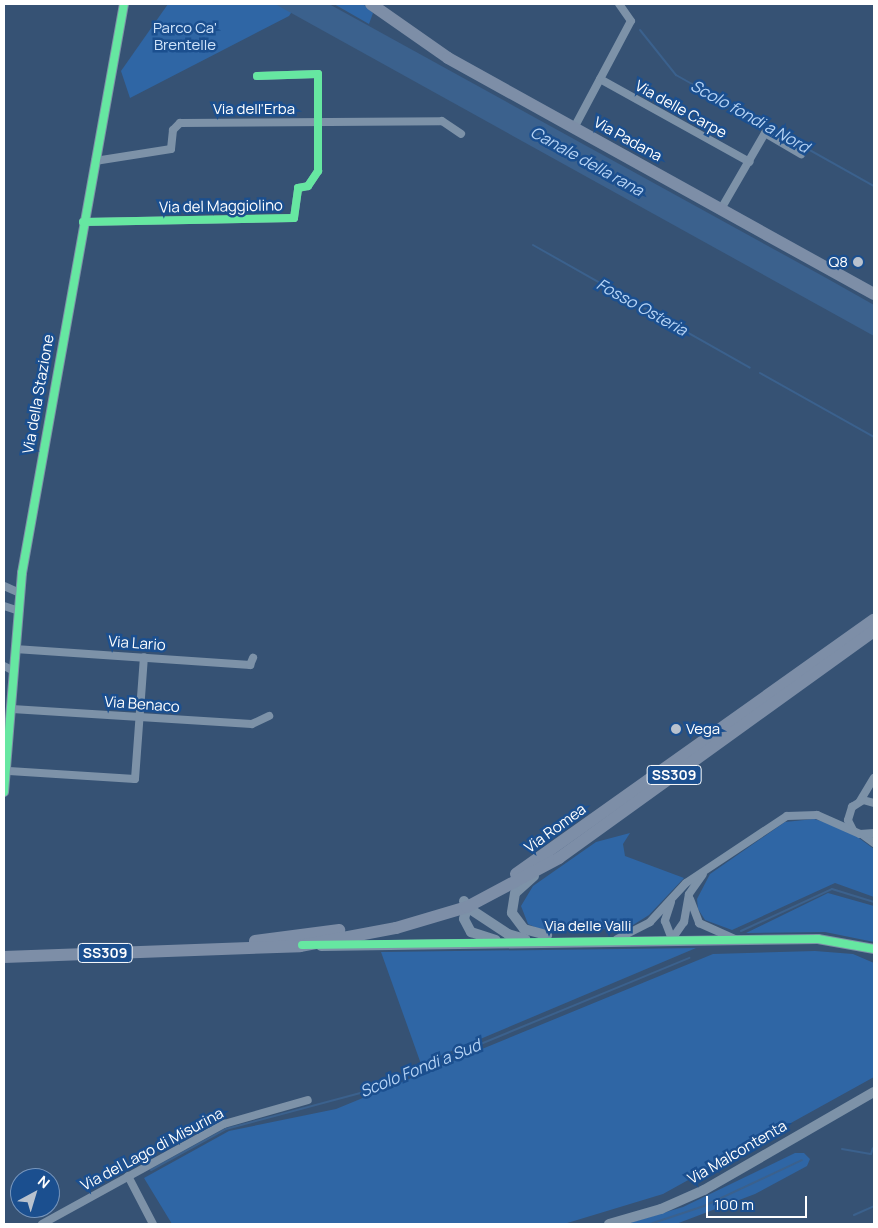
<!DOCTYPE html>
<html>
<head>
<meta charset="utf-8">
<style>
  body { margin:0 }
  #map { position:relative; width:878px; height:1228px; overflow:hidden; background:#365274; font-family:Manrope,sans-serif }
  div>[style] { position:absolute }
  [style*='--x'] { left:calc(var(--x)*1px); top:calc(var(--y)*1px); width:calc(var(--w)*1px); rotate:calc(var(--a)*1deg) }
  .green>* { inset:0; background:#2f66a5 }
  .water>* { inset:0; background:#3b618d }
  .stream>* { height:2px; margin:-1px; padding:0 1px; transform-origin:1px; border-radius:1px; background:#3b618d }
  .minor>* { height:8px; margin:-4px; padding:0 4px; transform-origin:4px; border-radius:4px; background:#7d92a8 }
  .tertiary>* { height:10px; margin:-5px; padding:0 5px; transform-origin:5px; border-radius:5px; background:#7d92a8 }
  .primary>* { height:12px; margin:-6px; padding:0 6px; transform-origin:6px; border-radius:6px; background:#7d8ea7 }
  .cycleway>* { height:8px; margin:-4px; padding:0 4px; transform-origin:4px; border-radius:4px; background:#66e7a1 }
  .dots>* { width:14px; height:14px; translate:-50% -50%; box-sizing:border-box; border:2px solid #1b4f8f; border-radius:50% }
  span { translate:-50% -50%; white-space:nowrap; text-align:center; line-height:1.15; -webkit-text-stroke:5px #1b4f8f; paint-order:stroke }
  .shield-label span { padding:1px 4px; background:#1b4f8f; border:1px solid; border-radius:4px; -webkit-text-stroke-width:0 }
  .shield-label { font-size:14px; color:#fff; font-weight:700 }
  .park-label { font-size:15px; color:#cfe3fa }
  .street-label { font-size:15px; color:#fff }
  .poi-label { font-size:15px; color:#fff }
  .right { translate:-100% -50%; text-align:right }
  .left { translate:0 -50%; text-align:left }
  .water-label { font-size:16px; color:#b5d3f5; font-style:italic }
  .frame { position:absolute; inset:0; border:5px solid #fff; pointer-events:none }
  .north { position:absolute; left:10px; top:1168px; width:50px; height:50px; box-sizing:border-box; background:#1b4f8f; border:1px solid #7695bc; border-radius:50%; rotate:39deg; font-size:14px; font-weight:700; line-height:20px; text-align:center; color:#fff }
  .north::after { content:''; display:block; margin:auto; width:18px; height:22px; background:#b9c2ce; clip-path:polygon(50% 0,100% 100%,50% 72%,0 100%) }
  .scale { position:absolute; left:706px; top:1196px; width:101px; height:22px; box-sizing:border-box; border:2px solid #fff; border-top:0; padding-left:6px; font-size:15px; line-height:18px; white-space:nowrap; color:#fff; -webkit-text-stroke:4px #1b4f8f; paint-order:stroke }
</style>
</head>
<body>
<div id="map">
  <div class="green">
    <div style="clip-path:polygon(168px 4px,297px 4px,289px 16px,130px 98px,121px 71px)"></div>
    <div style="clip-path:polygon(334px 4px,363px 4px,373px 13px,369px 24px)"></div>
    <div style="clip-path:polygon(814px 819px,845px 828px,874px 849px,874px 897px,835px 883px,732px 930px,705px 920px,698px 909px,697px 899px,710px 874px,785px 822px)"></div>
    <div style="clip-path:polygon(630px 833px,623px 844px,625px 856px,684px 878px,649px 915px,633px 925px,589px 931px,539px 929px,528px 924px,521px 906px,533px 886px,596px 842px)"></div>
    <div style="clip-path:polygon(828px 893px,874px 906px,874px 942px,825px 932px,746px 933px)"></div>
    <div style="clip-path:polygon(696px 948px,421px 1064px,381px 952px)"></div>
    <div style="clip-path:polygon(815px 951px,853px 954px,874px 963px,874px 1077px,663px 1194px,564px 1224px,172px 1224px,144px 1178px,229px 1131px,336px 1109px,713px 954px)"></div>
    <div style="clip-path:polygon(795px 1153px,804px 1153px,810px 1159px,807px 1166px,755px 1194px,676px 1224px,626px 1224px,683px 1207px)"></div>
  </div>
  <div class="water">
    <div style="clip-path:polygon(275px 4px,329px 4px,828px 279px,874px 305px,874px 336px)"></div>
  </div>
  <div class="stream">
    <div style="--x:640;--y:30;--w:58;--a:51.3"></div>
    <div style="--x:676;--y:75;--w:227;--a:29.3"></div>
    <div style="--x:533;--y:245;--w:249;--a:29.5"></div>
    <div style="--x:760;--y:373;--w:131;--a:29.3"></div>
    <div style="--x:741;--y:931;--w:100;--a:-24.8"></div>
    <div style="--x:832;--y:889;--w:44;--a:17.2"></div>
    <div style="--x:842;--y:1149;--w:29;--a:10"></div>
    <div style="--x:871;--y:1154;--w:6;--a:-72"></div>
    <div style="--x:151;--y:1170;--w:85;--a:-28.7"></div>
    <div style="--x:226;--y:1129;--w:143;--a:-15"></div>
    <div style="--x:364;--y:1092;--w:352;--a:-22.4"></div>
    <div style="--x:854;--y:1215;--w:22;--a:-24"></div>
    <div style="--x:650;--y:1224;--w:57;--a:-18.4"></div>
    <div style="--x:704;--y:1206;--w:108;--a:-25.1"></div>
  </div>
  <div class="minor">
    <div style="--x:600;--y:79;--w:171;--a:29"></div>
    <div style="--x:574;--y:128;--w:121;--a:-62"></div>
    <div style="--x:631;--y:21;--w:21;--a:-125"></div>
    <div style="--x:95;--y:161;--w:77;--a:-9"></div>
    <div style="--x:171;--y:149;--w:19;--a:-84"></div>
    <div style="--x:173;--y:130;--w:10;--a:-45"></div>
    <div style="--x:180;--y:123;--w:262;--a:-0.4"></div>
    <div style="--x:442;--y:121;--w:23;--a:34"></div>
    <div style="--x:721;--y:209;--w:88;--a:-59.9"></div>
    <div style="--x:765;--y:133;--w:42;--a:30.3"></div>
    <div style="--x:83;--y:222;--w:211;--a:-1.1"></div>
    <div style="--x:294;--y:218;--w:30;--a:-82"></div>
    <div style="--x:298;--y:188;--w:10;--a:-11"></div>
    <div style="--x:308;--y:186;--w:18;--a:-56"></div>
    <div style="--x:318;--y:171;--w:97;--a:-90"></div>
    <div style="--x:318;--y:74;--w:61;--a:178.1"></div>
    <div style="--x:4;--y:586;--w:17;--a:24"></div>
    <div style="--x:4;--y:606;--w:16;--a:18"></div>
    <div style="--x:15;--y:649;--w:236;--a:3.9"></div>
    <div style="--x:250;--y:665;--w:8;--a:-67"></div>
    <div style="--x:4;--y:666;--w:11;--a:27"></div>
    <div style="--x:12;--y:709;--w:240;--a:3.6"></div>
    <div style="--x:252;--y:724;--w:19;--a:-25"></div>
    <div style="--x:9;--y:771;--w:126;--a:3.6"></div>
    <div style="--x:135;--y:779;--w:122;--a:-85.8"></div>
    <div style="--x:860;--y:801;--w:27;--a:-59"></div>
    <div style="--x:853;--y:830;--w:11;--a:-117"></div>
    <div style="--x:848;--y:820;--w:14;--a:-73"></div>
    <div style="--x:852;--y:807;--w:13;--a:-32"></div>
    <div style="--x:863;--y:800;--w:11;--a:15"></div>
    <div style="--x:863;--y:835;--w:14;--a:36"></div>
    <div style="--x:690;--y:899;--w:26;--a:69"></div>
    <div style="--x:699;--y:923;--w:39;--a:24"></div>
    <div style="--x:671;--y:902;--w:20;--a:108"></div>
    <div style="--x:665;--y:921;--w:19;--a:69"></div>
    <div style="--x:672;--y:939;--w:21;--a:-55"></div>
    <div style="--x:684;--y:922;--w:28;--a:-80"></div>
    <div style="--x:689;--y:894;--w:24;--a:-55"></div>
    <div style="--x:617;--y:939;--w:37;--a:-27"></div>
    <div style="--x:650;--y:922;--w:53;--a:-47.3"></div>
    <div style="--x:686;--y:883;--w:121;--a:-33.6"></div>
    <div style="--x:787;--y:816;--w:30;--a:-2"></div>
    <div style="--x:817;--y:815;--w:47;--a:23.8"></div>
    <div style="--x:860;--y:834;--w:14;--a:-4"></div>
    <div style="--x:128;--y:1176;--w:54;--a:62.5"></div>
    <div style="--x:42;--y:1224;--w:208;--a:-28.8"></div>
    <div style="--x:224;--y:1124;--w:87;--a:-15.9"></div>
  </div>
  <div class="tertiary">
    <div style="--x:4;--y:792;--w:220;--a:-85.3"></div>
    <div style="--x:22;--y:573;--w:578;--a:-79.84"></div>
    <div style="--x:534;--y:876;--w:25;--a:138"></div>
    <div style="--x:515;--y:893;--w:20;--a:99"></div>
    <div style="--x:512;--y:913;--w:20;--a:53"></div>
    <div style="--x:524;--y:929;--w:24;--a:15"></div>
    <div style="--x:464;--y:901;--w:7;--a:63"></div>
    <div style="--x:467;--y:907;--w:12;--a:104"></div>
    <div style="--x:464;--y:919;--w:15;--a:62"></div>
    <div style="--x:471;--y:932;--w:26;--a:18"></div>
    <div style="--x:467;--y:907;--w:49;--a:33.4"></div>
    <div style="--x:508;--y:934;--w:18;--a:16"></div>
    <div style="--x:321;--y:946;--w:497;--a:-0.8"></div>
    <div style="--x:818;--y:939;--w:57;--a:10.1"></div>
    <div style="--x:609;--y:1224;--w:54;--a:-16.1"></div>
    <div style="--x:661;--y:1209;--w:47;--a:-23.8"></div>
    <div style="--x:704;--y:1190;--w:196;--a:-30"></div>
  </div>
  <div class="primary">
    <div style="--x:371;--y:4;--w:94;--a:35"></div>
    <div style="--x:448;--y:58;--w:487;--a:29"></div>
    <div style="--x:516;--y:874;--w:439;--a:-35.4"></div>
    <div style="--x:255;--y:941;--w:85;--a:-7.5"></div>
    <div style="--x:4;--y:957;--w:296;--a:-2.1"></div>
    <div style="--x:300;--y:946;--w:98;--a:-10.6"></div>
    <div style="--x:396;--y:928;--w:74;--a:-16.5"></div>
    <div style="--x:467;--y:907;--w:104;--a:-28"></div>
    <div style="--x:559;--y:858;--w:388;--a:-35.8"></div>
  </div>
  <div class="cycleway">
    <div style="--x:83;--y:222;--w:211;--a:-1.1"></div>
    <div style="--x:294;--y:218;--w:30;--a:-82"></div>
    <div style="--x:298;--y:188;--w:10;--a:-11"></div>
    <div style="--x:308;--y:186;--w:18;--a:-56"></div>
    <div style="--x:318;--y:171;--w:97;--a:-90"></div>
    <div style="--x:318;--y:74;--w:61;--a:178.1"></div>
    <div style="--x:4;--y:792;--w:220;--a:-85.3"></div>
    <div style="--x:22;--y:573;--w:578;--a:-79.84"></div>
    <div style="--x:302;--y:945;--w:516;--a:-0.67"></div>
    <div style="--x:818;--y:939;--w:57;--a:10.1"></div>
  </div>
  <div class="dots">
    <div style="left:858px;top:262px;background:#b9c2ce"></div>
    <div style="left:676px;top:729px;background:#b9c2ce"></div>
  </div>
  <div class="shield-label">
    <span style="left:674px;top:775px">SS309</span>
    <span style="left:105px;top:953px">SS309</span>
  </div>
  <div class="park-label">
    <span style="left:185px;top:36px">Parco Ca'<br>Brentelle</span>
  </div>
  <div class="street-label">
    <span style="left:254px;top:109px">Via dell'Erba</span>
    <span style="left:681px;top:109px;rotate:29deg">Via delle Carpe</span>
    <span style="left:628px;top:139px;rotate:29deg">Via Padana</span>
    <span style="left:221px;top:206px;rotate:-1deg">Via del Maggiolino</span>
    <span style="left:38px;top:394px;rotate:-80deg">Via della Stazione</span>
    <span style="left:137px;top:643px;rotate:4deg">Via Lario</span>
    <span style="left:142px;top:704px;rotate:4deg">Via Benaco</span>
    <span style="left:555px;top:828px;rotate:-36deg">Via Romea</span>
    <span style="left:588px;top:926px">Via delle Valli</span>
    <span style="left:152px;top:1149px;rotate:-28deg">Via del Lago di Misurina</span>
    <span style="left:737px;top:1152px;rotate:-30deg">Via Malcontenta</span>
  </div>
  <div class="poi-label">
    <span class="right" style="left:848px;top:262px">Q8</span>
    <span class="left" style="left:686px;top:729px">Vega</span>
  </div>
  <div class="water-label">
    <span style="left:750px;top:116px;rotate:29deg">Scolo fondi a Nord</span>
    <span style="left:587px;top:161px;rotate:29deg">Canale della rana</span>
    <span style="left:642px;top:307px;rotate:29deg">Fosso Osteria</span>
    <span style="left:420px;top:1068px;rotate:-22deg">Scolo Fondi a Sud</span>
  </div>
  <div class="frame"></div>
  <div class="north">N</div>
  <div class="scale">100 m</div>
</div>
</body>
</html>
